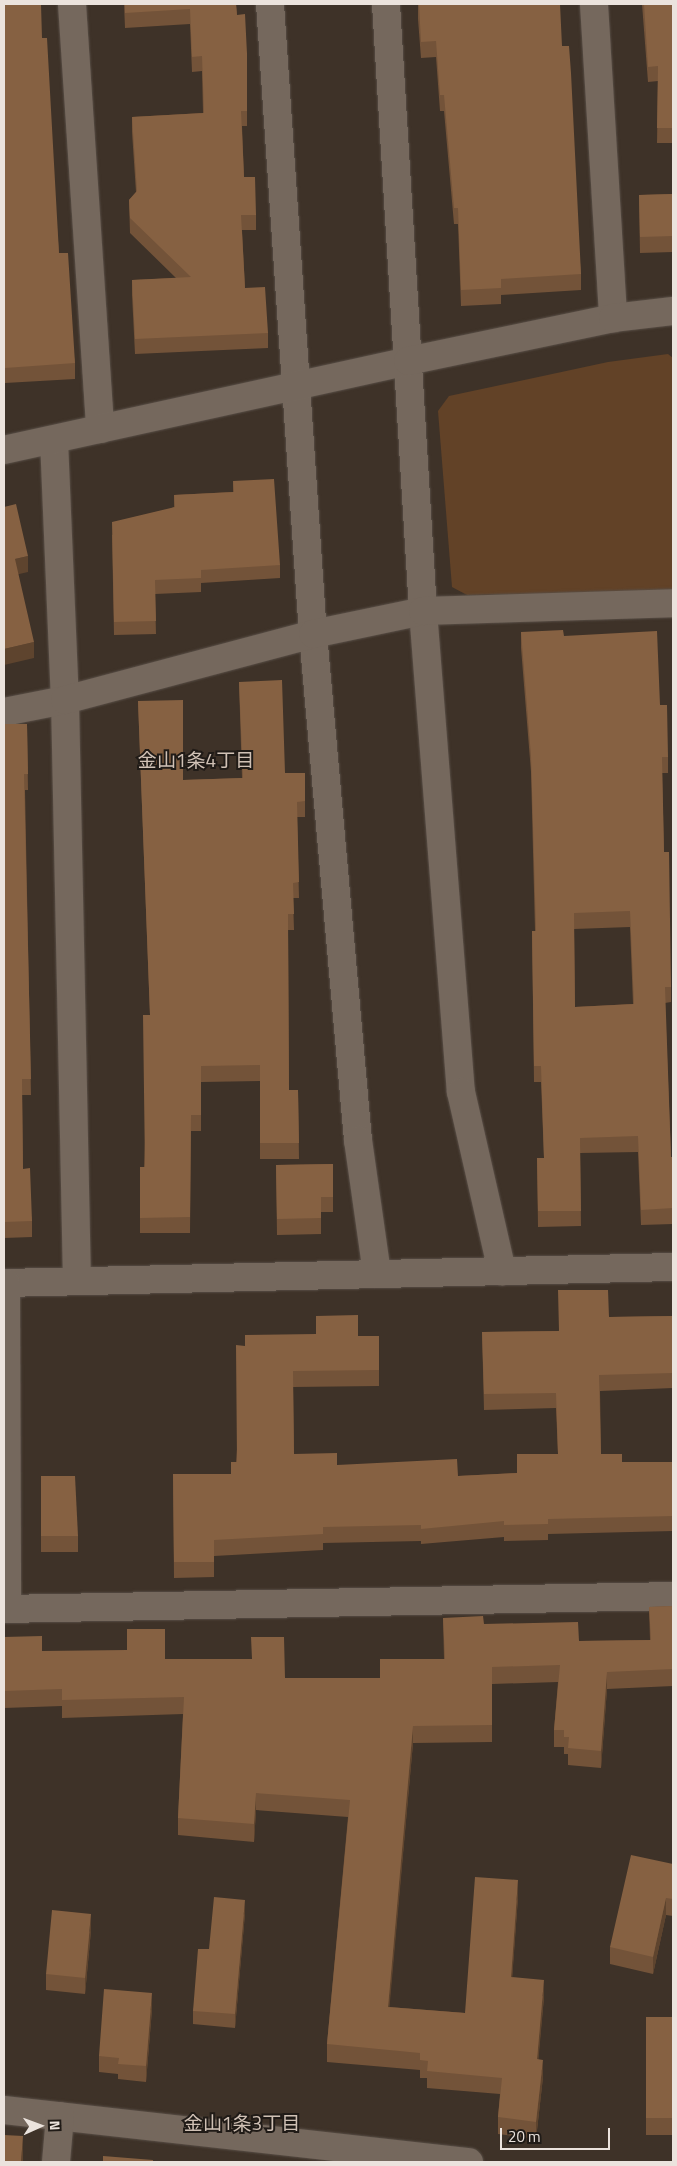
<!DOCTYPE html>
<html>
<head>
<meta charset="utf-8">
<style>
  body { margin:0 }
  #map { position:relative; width:677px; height:2166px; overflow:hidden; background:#3e3228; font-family:"Titillium Web","Noto Sans JP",sans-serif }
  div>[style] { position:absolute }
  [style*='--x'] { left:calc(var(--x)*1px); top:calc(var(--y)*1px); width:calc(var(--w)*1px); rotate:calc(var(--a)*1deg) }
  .green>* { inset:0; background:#624227 }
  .roads { filter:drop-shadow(0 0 1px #584e46) drop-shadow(0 0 1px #584e46) }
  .minor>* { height:28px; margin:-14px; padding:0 14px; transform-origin:14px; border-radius:14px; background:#75685d }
  .wall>* { inset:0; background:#735339 }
  .shaded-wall>* { inset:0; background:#5e442e }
  .building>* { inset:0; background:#866142 }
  span { translate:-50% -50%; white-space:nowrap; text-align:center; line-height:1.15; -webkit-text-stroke:4px #201b17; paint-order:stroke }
  .neighbourhood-label { font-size:19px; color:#d0c1b5 }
  .frame { position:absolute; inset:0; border:5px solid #ebe3dd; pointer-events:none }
  .north { position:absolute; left:15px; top:2101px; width:50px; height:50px; -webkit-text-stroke:4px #201b17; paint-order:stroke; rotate:88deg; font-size:14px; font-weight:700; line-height:20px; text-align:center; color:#ebe3dd }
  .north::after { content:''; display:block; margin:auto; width:18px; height:22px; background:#ebe3dd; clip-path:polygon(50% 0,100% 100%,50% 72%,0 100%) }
  .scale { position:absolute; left:500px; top:2128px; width:110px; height:22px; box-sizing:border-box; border:2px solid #ebe3dd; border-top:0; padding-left:6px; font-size:15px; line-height:18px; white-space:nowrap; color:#ebe3dd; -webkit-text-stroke:4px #201b17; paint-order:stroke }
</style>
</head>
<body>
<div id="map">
  <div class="green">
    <div style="clip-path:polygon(668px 354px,673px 358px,673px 592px,467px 595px,452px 587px,438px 411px,449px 396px,608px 362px)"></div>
  </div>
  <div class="roads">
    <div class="minor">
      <div style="--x:72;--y:4;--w:426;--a:86.2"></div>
      <div style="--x:270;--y:4;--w:631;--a:86.1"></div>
      <div style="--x:313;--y:634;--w:508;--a:84.92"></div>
      <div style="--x:358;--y:1140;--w:135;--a:81.9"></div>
      <div style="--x:386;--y:4;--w:608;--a:86.51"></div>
      <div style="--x:423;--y:611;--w:482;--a:85.5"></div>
      <div style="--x:461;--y:1092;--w:184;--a:77.1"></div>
      <div style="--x:594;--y:4;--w:315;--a:86.5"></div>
      <div style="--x:54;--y:440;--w:260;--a:87.6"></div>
      <div style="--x:65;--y:700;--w:581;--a:88.82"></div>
      <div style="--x:4;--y:450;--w:414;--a:-12.4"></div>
      <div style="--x:408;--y:361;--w:209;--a:-11.8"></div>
      <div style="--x:613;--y:318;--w:60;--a:-6.7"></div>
      <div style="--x:4;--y:712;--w:62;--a:-11.1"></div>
      <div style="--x:65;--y:700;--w:257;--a:-14.9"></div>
      <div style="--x:313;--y:634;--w:112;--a:-11.8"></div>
      <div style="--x:423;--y:611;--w:250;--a:-1.8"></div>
      <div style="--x:4;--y:1283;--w:669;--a:-1.37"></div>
      <div style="--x:6;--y:1283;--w:326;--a:89.8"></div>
      <div style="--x:4;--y:1609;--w:669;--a:-1.11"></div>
      <div style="--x:4;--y:2110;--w:468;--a:6.4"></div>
      <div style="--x:56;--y:2162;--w:46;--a:-85"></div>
    </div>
  </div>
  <div class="wall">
    <div style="clip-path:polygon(4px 4px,42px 38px,59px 253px,75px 363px,75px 379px,5px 383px,4px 370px)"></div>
    <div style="clip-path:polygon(124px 4px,236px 4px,237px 15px,247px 54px,247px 126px,242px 126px,244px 177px,256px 215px,256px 230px,242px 230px,245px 288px,268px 333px,268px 348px,135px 354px,132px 295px,132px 280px,176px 278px,130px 233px,129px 200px,136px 192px,132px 132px,132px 117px,203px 113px,202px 71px,192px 72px,190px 24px,125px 28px)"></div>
    <div style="clip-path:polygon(418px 4px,562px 46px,581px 274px,581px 290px,501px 295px,501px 304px,461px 306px,458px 224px,454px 224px,444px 111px,440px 111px,436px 57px,421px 58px,418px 19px)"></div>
    <div style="clip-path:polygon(642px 4px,673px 4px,673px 143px,657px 143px,658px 81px,648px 82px)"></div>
    <div style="clip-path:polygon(673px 194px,673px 252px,640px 253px,639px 195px)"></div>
    <div style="clip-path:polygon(233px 481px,280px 565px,280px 578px,201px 583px,201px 592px,155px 594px,156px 634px,114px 635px,112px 535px,174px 507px,174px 495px,233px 492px)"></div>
    <div style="clip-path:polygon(evenodd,521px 632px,564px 636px,660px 705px,668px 757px,668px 773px,662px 773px,664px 852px,671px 987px,671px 1002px,665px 1003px,671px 1157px,673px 1157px,673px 1224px,641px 1225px,638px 1152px,580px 1153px,581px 1226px,538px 1227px,537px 1158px,544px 1158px,541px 1082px,534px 1082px,532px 931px,535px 931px,531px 772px,521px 648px,521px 632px,630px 927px,633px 1004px,575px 1007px,574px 929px,630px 927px)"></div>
    <div style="clip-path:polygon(239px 682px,285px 773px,305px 773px,305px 817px,297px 817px,299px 898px,293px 898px,294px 930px,288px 930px,289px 1090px,298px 1090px,299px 1159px,260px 1159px,260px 1081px,201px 1082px,201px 1131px,191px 1131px,190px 1233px,140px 1233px,140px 1167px,144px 1167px,150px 1015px,138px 701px,183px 780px,242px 778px)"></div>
    <div style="clip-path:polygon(4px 724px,27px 724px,28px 790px,25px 790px,31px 1095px,22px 1095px,23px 1169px,32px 1221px,32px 1237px,4px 1238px)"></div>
    <div style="clip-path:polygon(333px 1164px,333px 1212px,321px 1212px,321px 1234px,277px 1235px,276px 1165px)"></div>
    <div style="clip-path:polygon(673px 1316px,673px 1388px,600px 1391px,601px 1454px,622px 1462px,673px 1462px,673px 1531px,548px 1534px,548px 1540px,504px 1541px,504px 1537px,421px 1544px,421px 1541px,323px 1543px,323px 1550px,214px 1556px,214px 1577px,174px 1578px,173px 1474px,231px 1474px,236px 1462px,245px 1346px,358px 1336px,379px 1336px,379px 1386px,293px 1387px,294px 1454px,337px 1465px,458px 1476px,517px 1473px,517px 1454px,558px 1454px,556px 1408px,484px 1410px,482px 1332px,558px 1331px,609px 1317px)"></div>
    <div style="clip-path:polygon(41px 1476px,78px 1536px,78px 1552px,41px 1552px)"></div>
    <div style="clip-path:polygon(673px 1606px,673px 1686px,607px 1689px,601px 1768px,568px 1765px,568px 1754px,564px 1754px,564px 1747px,554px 1747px,554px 1730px,558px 1682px,492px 1684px,492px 1742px,413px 1743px,389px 2007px,465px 2013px,518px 1897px,512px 1978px,544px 1997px,538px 2060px,543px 2077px,536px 2139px,498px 2134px,498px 2117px,500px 2094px,427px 2088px,427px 2078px,420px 2078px,420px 2070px,327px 2062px,327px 2044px,348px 1817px,256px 1810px,254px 1842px,178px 1835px,178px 1818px,183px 1714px,62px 1718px,62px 1706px,4px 1708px,4px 1637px,42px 1651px,165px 1659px,285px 1678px,380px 1678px,444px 1659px,443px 1618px,579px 1641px,650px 1640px,649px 1607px)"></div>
    <div style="clip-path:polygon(673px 1864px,673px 1916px,666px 1915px,653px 1974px,610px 1964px,610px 1947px)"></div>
    <div style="clip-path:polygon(245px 1913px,235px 2028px,193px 2024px,193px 2011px,209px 1949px)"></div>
    <div style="clip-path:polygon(91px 1930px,85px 1994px,46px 1990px,46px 1974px)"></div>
    <div style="clip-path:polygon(152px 2009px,146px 2082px,118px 2079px,118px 2074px,99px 2072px,99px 2056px)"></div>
    <div style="clip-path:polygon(646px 2017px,673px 2017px,673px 2135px,646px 2135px)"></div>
  </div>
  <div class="shaded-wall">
    <div style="clip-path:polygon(28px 556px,28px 572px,15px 575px,15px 559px)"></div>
    <div style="clip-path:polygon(34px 642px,34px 658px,4px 665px,4px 649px)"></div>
    <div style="clip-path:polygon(607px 1672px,607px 1689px,601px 1768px,601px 1751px)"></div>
    <div style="clip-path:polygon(413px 1726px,413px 1743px,388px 2024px,388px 2007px)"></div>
    <div style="clip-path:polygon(256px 1793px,256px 1810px,254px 1842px,254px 1824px)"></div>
    <div style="clip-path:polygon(518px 1880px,518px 1897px,511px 1994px,511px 1977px)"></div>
    <div style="clip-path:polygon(666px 1898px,666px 1915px,653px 1974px,653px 1957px)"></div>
    <div style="clip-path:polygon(245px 1900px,245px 1913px,235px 2028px,235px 2014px)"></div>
    <div style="clip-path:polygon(91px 1914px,91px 1930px,85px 1994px,85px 1978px)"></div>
    <div style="clip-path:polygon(544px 1980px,544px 1997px,537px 2076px,537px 2059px)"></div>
    <div style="clip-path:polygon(152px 1993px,152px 2009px,146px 2082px,146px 2066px)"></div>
    <div style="clip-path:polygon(543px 2060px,543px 2077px,536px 2139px,536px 2122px)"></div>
    <div style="clip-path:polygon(23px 2136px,23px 2162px,21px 2162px)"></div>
  </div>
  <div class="building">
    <div style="clip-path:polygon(4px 4px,41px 4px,42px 38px,47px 38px,59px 253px,68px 253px,75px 363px,5px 368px,4px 354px)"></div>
    <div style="clip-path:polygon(125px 4px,236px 4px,237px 15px,245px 14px,247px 54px,247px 111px,241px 111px,244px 177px,255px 177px,256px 215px,241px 215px,245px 288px,265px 287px,268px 333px,135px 339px,132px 280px,191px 277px,130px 218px,129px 200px,137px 191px,132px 117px,204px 113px,202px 56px,192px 57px,190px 9px,125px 13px)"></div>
    <div style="clip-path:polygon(419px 4px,560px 4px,562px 46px,569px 46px,571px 73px,581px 274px,501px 279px,501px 288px,461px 290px,458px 208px,454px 208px,444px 95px,440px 95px,436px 41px,421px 42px)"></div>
    <div style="clip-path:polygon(644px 4px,673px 4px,673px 128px,657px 128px,658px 66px,648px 67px)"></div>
    <div style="clip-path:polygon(673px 194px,673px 236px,640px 237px,639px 195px)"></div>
    <div style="clip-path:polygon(274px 479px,280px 565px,201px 570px,201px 578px,155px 580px,156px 621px,114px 622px,112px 522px,175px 507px,174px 495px,234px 492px,233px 481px)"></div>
    <div style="clip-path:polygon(16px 504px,28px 556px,15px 559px,34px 642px,4px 649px,4px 507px)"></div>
    <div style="clip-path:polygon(evenodd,563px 630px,564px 636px,657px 631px,660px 705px,667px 705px,668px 757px,662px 757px,664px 852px,669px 852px,671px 987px,665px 987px,671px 1157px,673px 1157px,673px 1208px,641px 1210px,638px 1136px,580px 1138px,581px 1211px,538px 1211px,537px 1158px,544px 1158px,541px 1066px,534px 1066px,532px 931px,536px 931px,531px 756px,521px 632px,563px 630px,630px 911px,634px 1004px,575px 1007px,574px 913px,630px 911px)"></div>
    <div style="clip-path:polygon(282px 680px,285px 773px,305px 773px,305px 801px,297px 802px,299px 882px,293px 883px,294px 914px,288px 914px,289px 1090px,298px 1090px,299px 1143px,260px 1143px,260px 1065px,201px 1066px,201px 1115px,191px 1115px,190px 1217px,140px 1218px,140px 1167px,145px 1167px,143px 1015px,150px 1015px,138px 701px,183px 700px,183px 780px,243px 778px,239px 682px)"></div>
    <div style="clip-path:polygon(4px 724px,27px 724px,28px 774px,24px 774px,31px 1079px,22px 1079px,23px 1169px,30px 1168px,32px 1221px,4px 1222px)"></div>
    <div style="clip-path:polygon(333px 1164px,333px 1197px,321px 1197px,321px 1218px,277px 1219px,276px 1165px)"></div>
    <div style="clip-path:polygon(558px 1290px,608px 1290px,609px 1317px,673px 1316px,673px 1373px,599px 1375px,601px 1454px,622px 1454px,622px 1462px,673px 1462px,673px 1516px,548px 1519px,548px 1524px,504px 1525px,504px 1521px,421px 1529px,421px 1525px,323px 1527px,323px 1534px,214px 1540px,214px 1562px,174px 1562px,173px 1474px,231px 1474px,231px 1462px,237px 1462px,236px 1345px,245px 1346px,245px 1335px,316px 1334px,316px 1316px,358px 1315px,358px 1336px,379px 1336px,379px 1370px,293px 1371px,294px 1454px,337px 1453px,337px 1465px,457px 1459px,458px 1476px,517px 1473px,517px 1454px,558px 1454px,556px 1393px,484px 1394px,482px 1332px,559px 1331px)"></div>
    <div style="clip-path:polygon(41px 1476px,75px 1476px,78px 1536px,41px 1536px)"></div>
    <div style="clip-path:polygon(673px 1606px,673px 1669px,607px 1672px,601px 1751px,568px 1748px,569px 1737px,564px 1737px,564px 1730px,554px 1730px,560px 1665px,492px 1667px,492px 1725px,413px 1726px,388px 2007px,465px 2013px,475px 1877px,518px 1880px,511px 1977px,544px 1980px,537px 2059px,543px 2060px,536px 2122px,498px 2117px,502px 2078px,427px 2071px,428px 2061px,420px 2060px,420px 2053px,327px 2044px,350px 1800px,256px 1793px,254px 1824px,178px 1818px,184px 1697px,62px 1700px,62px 1689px,4px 1691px,4px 1637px,42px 1636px,42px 1651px,127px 1650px,127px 1629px,165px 1629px,165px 1659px,252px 1659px,251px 1637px,284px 1637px,285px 1678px,380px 1678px,380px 1659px,445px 1659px,443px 1618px,483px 1616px,484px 1624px,578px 1622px,579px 1641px,651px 1640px,649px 1607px)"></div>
    <div style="clip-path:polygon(631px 1855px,673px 1864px,673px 1899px,666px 1898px,653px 1957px,610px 1947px)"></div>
    <div style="clip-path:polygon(214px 1897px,245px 1900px,235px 2014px,193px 2011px,198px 1949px,209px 1949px)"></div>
    <div style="clip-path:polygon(52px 1910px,91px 1914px,85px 1978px,46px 1974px)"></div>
    <div style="clip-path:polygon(104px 1989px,152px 1993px,146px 2066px,118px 2064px,119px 2058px,99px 2056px)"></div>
    <div style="clip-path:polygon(646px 2017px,673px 2017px,673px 2118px,646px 2118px)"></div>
    <div style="clip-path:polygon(4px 2135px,23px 2136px,21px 2162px,4px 2162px)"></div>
    <div style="clip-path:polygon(103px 2156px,153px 2160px,153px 2162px,103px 2162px)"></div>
  </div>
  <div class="neighbourhood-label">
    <span style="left:196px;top:760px">金山1条4丁目</span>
    <span style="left:242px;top:2123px">金山1条3丁目</span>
  </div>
  <div class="frame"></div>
  <div class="north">N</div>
  <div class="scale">20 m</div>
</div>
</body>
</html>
